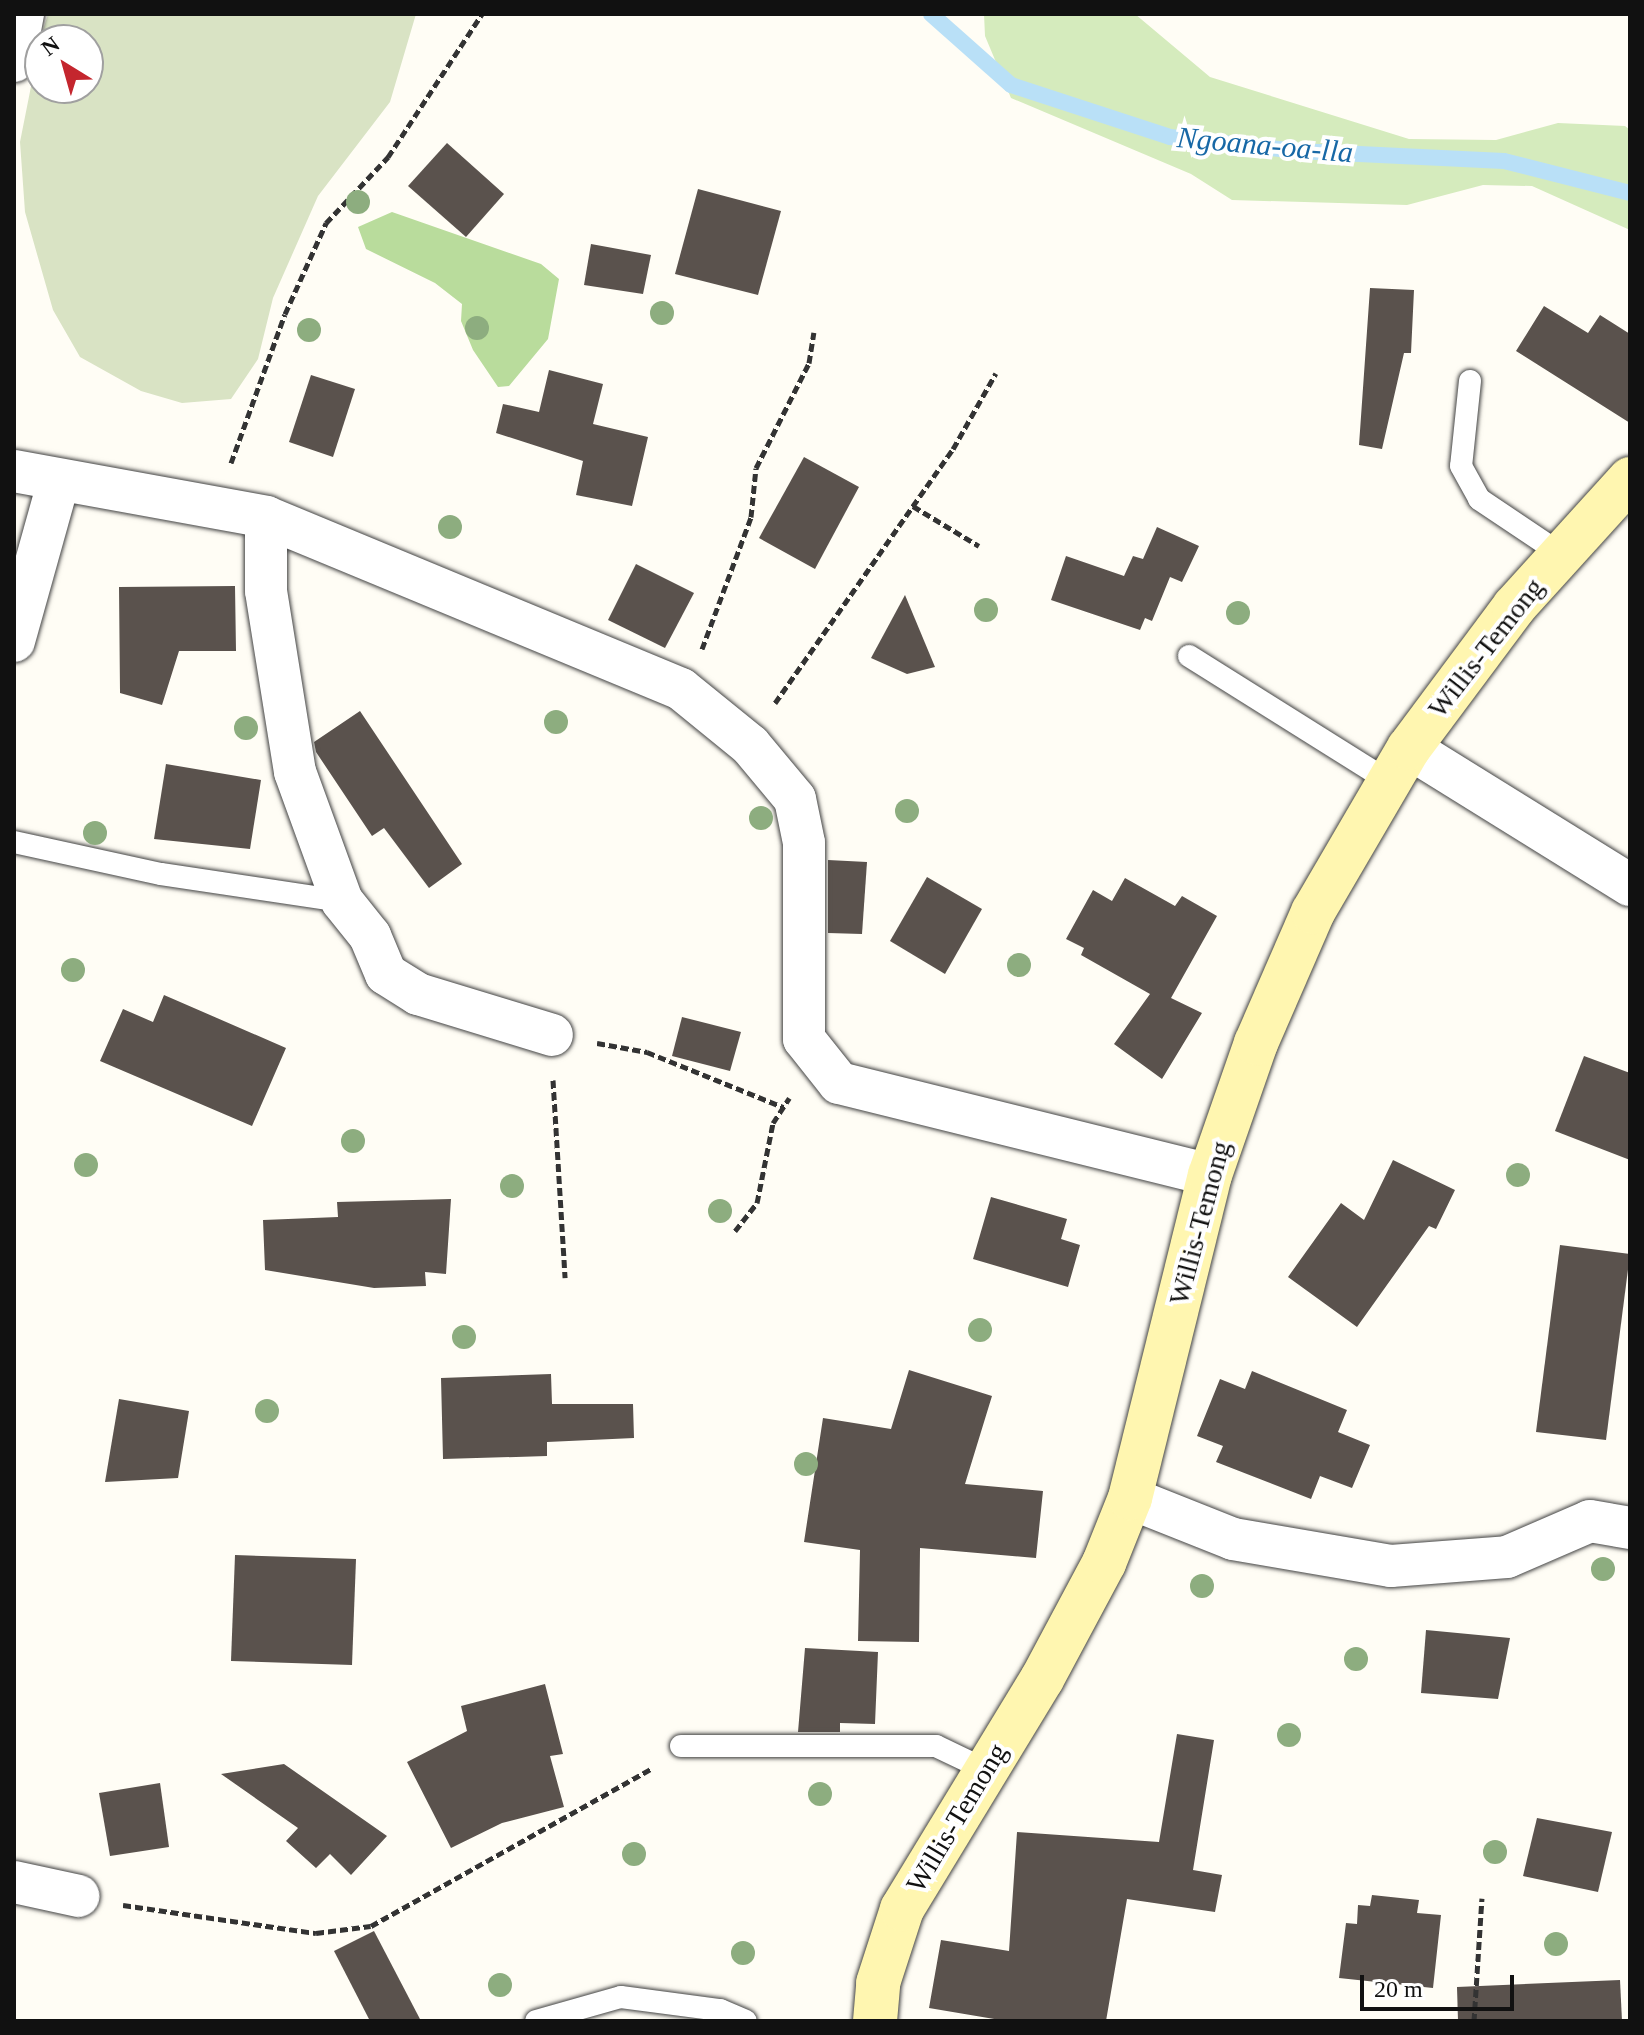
<!DOCTYPE html>
<html>
<head>
<meta charset="utf-8">
<style>
  body { margin:0 }
  #map { position:relative; width:1644px; height:2035px; overflow:hidden; background:#fffdf5; font-family:Georgia,serif }
  div>[style] { position:absolute }
  [style*='--x'] { left:calc(var(--x)*1px); top:calc(var(--y)*1px); width:calc(var(--w)*1px); rotate:calc(var(--a)*1deg) }
  .green>* { inset:0; background:#d5ebbd }
  .forest>* { inset:0; background:#b9dc9c }
  .cemetery>* { inset:0; background:#d9e3c4 }
  .stream>* { height:16px; margin:-8px; padding:0 8px; transform-origin:8px; border-radius:8px; background:#b9e0f7 }
  .building>* { inset:0; background:#5a524d }
  .path>* { height:5px; margin-top:-2.5px; transform-origin:0; background:repeating-linear-gradient(90deg,#333 0 8px,transparent 0 12px) }
  .roads { filter:drop-shadow(0 0 2px #444) drop-shadow(0 0 2px #444) }
  .service>* { height:22px; margin:-11px; padding:0 11px; transform-origin:11px; border-radius:11px; background:#fff }
  .minor>* { height:42px; margin:-21px; padding:0 21px; transform-origin:21px; border-radius:21px; background:#fff }
  .secondary>* { height:44px; margin:-22px; padding:0 22px; transform-origin:22px; border-radius:22px; background:#fff6b0 }
  .trees>* { width:24px; height:24px; margin:-12px; border-radius:50%; background:#8dad7f }
  span { translate:-50% -50%; white-space:nowrap; text-align:center; line-height:1.15; -webkit-text-stroke:8px #fff; paint-order:stroke }
  .street-label { font-size:28px; color:#111 }
  .water-label { font-size:30px; color:#1768a6; font-style:italic }
  .frame { position:absolute; inset:0; border:16px solid #111; pointer-events:none }
  .north { position:absolute; left:24px; top:24px; width:80px; height:80px; box-sizing:border-box; background:#fff; border:2px solid #a0a0a0; border-radius:50%; rotate:323deg; font-size:22px; font-weight:700; line-height:32px; text-align:center; color:#111 }
  .north::after { content:''; display:block; margin:auto; width:28px; height:36px; background:#c4262e; clip-path:polygon(50% 0,100% 100%,50% 72%,0 100%) }
  .scale { position:absolute; left:1360px; top:1975px; width:154px; height:36px; box-sizing:border-box; border:4px solid #111; border-top:0; padding-left:10px; font-size:24px; line-height:28px; white-space:nowrap; color:#111; -webkit-text-stroke:6px #fff; paint-order:stroke }
</style>
</head>
<body>
<div id="map">
  <div class="green">
    <div style="clip-path:polygon(984px 14px,1135px 14px,1210px 77px,1409px 139px,1496px 140px,1558px 123px,1625px 126px,1630px 130px,1630px 230px,1532px 186px,1483px 185px,1407px 205px,1232px 200px,1191px 174px,1011px 98px,985px 36px)"></div>
  </div>
  <div class="forest">
    <div style="clip-path:polygon(392px 212px,541px 264px,559px 279px,548px 339px,509px 386px,498px 387px,473px 350px,461px 321px,462px 304px,435px 283px,366px 249px,358px 227px)"></div>
  </div>
  <div class="cemetery">
    <div style="clip-path:polygon(48px 14px,416px 14px,390px 102px,318px 196px,273px 298px,258px 359px,231px 399px,182px 403px,141px 391px,80px 357px,53px 310px,25px 212px,20px 142px,40px 41px,40px 88px,88px 88px,88px 40px,40px 40px)"></div>
  </div>
  <div class="stream">
    <div style="--x:931;--y:14;--w:107;--a:41.6"></div>
    <div style="--x:1011;--y:85;--w:167;--a:18.1"></div>
    <div style="--x:1170;--y:137;--w:128;--a:6.3"></div>
    <div style="--x:1297;--y:151;--w:207;--a:2.8"></div>
    <div style="--x:1504;--y:161;--w:130;--a:14.3"></div>
  </div>
  <div class="building">
    <div style="clip-path:polygon(447px 143px,504px 194px,466px 237px,408px 186px)"></div>
    <div style="clip-path:polygon(698px 189px,781px 211px,758px 295px,675px 274px)"></div>
    <div style="clip-path:polygon(591px 244px,651px 255px,643px 294px,584px 285px)"></div>
    <div style="clip-path:polygon(1370px 288px,1414px 290px,1411px 353px,1404px 353px,1382px 449px,1359px 445px)"></div>
    <div style="clip-path:polygon(1544px 306px,1588px 333px,1600px 315px,1630px 334px,1630px 423px,1516px 351px)"></div>
    <div style="clip-path:polygon(549px 370px,603px 384px,593px 424px,648px 437px,632px 506px,576px 495px,583px 461px,496px 433px,503px 404px,539px 412px)"></div>
    <div style="clip-path:polygon(311px 375px,355px 389px,333px 457px,289px 442px)"></div>
    <div style="clip-path:polygon(804px 457px,859px 487px,815px 569px,759px 538px)"></div>
    <div style="clip-path:polygon(1157px 527px,1199px 546px,1182px 582px,1170px 577px,1152px 621px,1145px 618px,1140px 630px,1051px 600px,1066px 556px,1124px 576px,1133px 556px,1143px 559px)"></div>
    <div style="clip-path:polygon(636px 564px,694px 593px,665px 648px,608px 620px)"></div>
    <div style="clip-path:polygon(235px 586px,236px 651px,179px 651px,162px 705px,120px 693px,119px 587px)"></div>
    <div style="clip-path:polygon(905px 595px,935px 667px,907px 674px,871px 658px)"></div>
    <div style="clip-path:polygon(360px 711px,462px 864px,429px 888px,384px 828px,372px 836px,316px 752px,314px 742px)"></div>
    <div style="clip-path:polygon(166px 764px,261px 780px,250px 849px,154px 839px)"></div>
    <div style="clip-path:polygon(828px 860px,867px 862px,862px 934px,828px 933px)"></div>
    <div style="clip-path:polygon(927px 877px,982px 909px,945px 974px,890px 941px)"></div>
    <div style="clip-path:polygon(1125px 878px,1175px 906px,1182px 896px,1217px 916px,1171px 998px,1202px 1013px,1162px 1079px,1114px 1044px,1150px 994px,1081px 955px,1084px 948px,1066px 939px,1093px 890px,1112px 901px)"></div>
    <div style="clip-path:polygon(164px 995px,286px 1048px,252px 1126px,100px 1061px,123px 1009px,153px 1022px)"></div>
    <div style="clip-path:polygon(682px 1017px,741px 1032px,730px 1071px,672px 1056px)"></div>
    <div style="clip-path:polygon(1584px 1056px,1630px 1073px,1630px 1160px,1555px 1131px)"></div>
    <div style="clip-path:polygon(1393px 1160px,1455px 1190px,1436px 1229px,1429px 1226px,1357px 1327px,1288px 1277px,1341px 1203px,1364px 1220px)"></div>
    <div style="clip-path:polygon(991px 1197px,1067px 1219px,1061px 1239px,1080px 1245px,1068px 1287px,973px 1259px)"></div>
    <div style="clip-path:polygon(451px 1199px,446px 1274px,425px 1272px,426px 1286px,374px 1288px,265px 1270px,263px 1220px,338px 1217px,337px 1202px)"></div>
    <div style="clip-path:polygon(1560px 1245px,1630px 1254px,1606px 1440px,1536px 1432px)"></div>
    <div style="clip-path:polygon(909px 1370px,992px 1396px,965px 1484px,1043px 1491px,1036px 1558px,920px 1548px,919px 1642px,858px 1641px,860px 1550px,804px 1542px,823px 1418px,891px 1429px)"></div>
    <div style="clip-path:polygon(1252px 1371px,1347px 1410px,1338px 1432px,1370px 1445px,1352px 1488px,1320px 1476px,1311px 1499px,1216px 1462px,1223px 1446px,1197px 1436px,1220px 1379px,1245px 1389px)"></div>
    <div style="clip-path:polygon(551px 1374px,552px 1404px,633px 1404px,634px 1438px,547px 1442px,547px 1456px,443px 1459px,441px 1378px)"></div>
    <div style="clip-path:polygon(119px 1399px,189px 1411px,178px 1478px,105px 1482px)"></div>
    <div style="clip-path:polygon(235px 1555px,356px 1559px,352px 1665px,231px 1661px)"></div>
    <div style="clip-path:polygon(1426px 1630px,1510px 1638px,1498px 1699px,1421px 1693px)"></div>
    <div style="clip-path:polygon(805px 1648px,878px 1652px,875px 1724px,840px 1723px,840px 1732px,798px 1732px)"></div>
    <div style="clip-path:polygon(545px 1684px,563px 1754px,550px 1756px,564px 1807px,502px 1823px,451px 1848px,407px 1762px,467px 1731px,461px 1706px)"></div>
    <div style="clip-path:polygon(1177px 1734px,1214px 1740px,1193px 1870px,1222px 1875px,1215px 1912px,1127px 1899px,1106px 2021px,1006px 2021px,929px 2008px,941px 1940px,1009px 1951px,1017px 1832px,1159px 1842px)"></div>
    <div style="clip-path:polygon(284px 1764px,387px 1836px,351px 1875px,330px 1854px,316px 1868px,286px 1841px,298px 1828px,221px 1774px)"></div>
    <div style="clip-path:polygon(160px 1783px,169px 1847px,110px 1856px,99px 1793px)"></div>
    <div style="clip-path:polygon(1537px 1818px,1612px 1832px,1598px 1892px,1523px 1876px)"></div>
    <div style="clip-path:polygon(1372px 1895px,1419px 1900px,1417px 1913px,1441px 1915px,1433px 1988px,1339px 1978px,1346px 1923px,1357px 1924px,1358px 1905px,1370px 1906px)"></div>
    <div style="clip-path:polygon(374px 1931px,421px 2021px,370px 2021px,334px 1951px)"></div>
    <div style="clip-path:polygon(1620px 1980px,1622px 2021px,1458px 2021px,1457px 1987px)"></div>
  </div>
  <div class="path">
    <div style="--x:231;--y:463;--w:158;--a:-70.1"></div>
    <div style="--x:285;--y:314;--w:100;--a:-65.7"></div>
    <div style="--x:326;--y:223;--w:91;--a:-46.8"></div>
    <div style="--x:388;--y:157;--w:171;--a:-56.7"></div>
    <div style="--x:913;--y:506;--w:77;--a:31.2"></div>
    <div style="--x:702;--y:649;--w:141;--a:-69.6"></div>
    <div style="--x:751;--y:517;--w:49;--a:-84.2"></div>
    <div style="--x:756;--y:468;--w:118;--a:-63.2"></div>
    <div style="--x:809;--y:363;--w:31;--a:-81"></div>
    <div style="--x:775;--y:703;--w:310;--a:-55"></div>
    <div style="--x:953;--y:449;--w:87;--a:-60.5"></div>
    <div style="--x:597;--y:1043;--w:51;--a:10.2"></div>
    <div style="--x:647;--y:1052;--w:147;--a:22"></div>
    <div style="--x:553;--y:1080;--w:198;--a:86.5"></div>
    <div style="--x:735;--y:1231;--w:36;--a:-52"></div>
    <div style="--x:757;--y:1203;--w:82;--a:-78.7"></div>
    <div style="--x:773;--y:1123;--w:30;--a:-57"></div>
    <div style="--x:123;--y:1905;--w:195;--a:8.3"></div>
    <div style="--x:316;--y:1933;--w:55;--a:-7.3"></div>
    <div style="--x:371;--y:1926;--w:323;--a:-29.3"></div>
    <div style="--x:1474;--y:2021;--w:123;--a:-86.3"></div>
  </div>
  <div class="roads">
    <div class="service">
      <div style="--x:1470;--y:381;--w:85;--a:96"></div>
      <div style="--x:1461;--y:466;--w:38;--a:61"></div>
      <div style="--x:1479;--y:499;--w:99;--a:33.9"></div>
      <div style="--x:1189;--y:656;--w:237;--a:32.1"></div>
      <div style="--x:14;--y:842;--w:150;--a:12.3"></div>
      <div style="--x:161;--y:874;--w:183;--a:8.5"></div>
      <div style="--x:681;--y:1746;--w:255;--a:0"></div>
      <div style="--x:936;--y:1746;--w:53;--a:25.6"></div>
      <div style="--x:536;--y:2021;--w:88;--a:-15.8"></div>
      <div style="--x:621;--y:1997;--w:100;--a:7.5"></div>
      <div style="--x:720;--y:2010;--w:28;--a:23"></div>
    </div>
    <div class="minor">
      <div style="--x:14;--y:61;--w:48;--a:-79.2"></div>
      <div style="--x:14;--y:471;--w:256;--a:10.3"></div>
      <div style="--x:266;--y:517;--w:449;--a:22.5"></div>
      <div style="--x:681;--y:689;--w:89;--a:39.1"></div>
      <div style="--x:750;--y:745;--w:70;--a:50.2"></div>
      <div style="--x:795;--y:799;--w:45;--a:78.4"></div>
      <div style="--x:804;--y:843;--w:196;--a:90"></div>
      <div style="--x:804;--y:1039;--w:56;--a:51.5"></div>
      <div style="--x:839;--y:1083;--w:382;--a:13.9"></div>
      <div style="--x:266;--y:517;--w:74;--a:90"></div>
      <div style="--x:266;--y:591;--w:183;--a:80.9"></div>
      <div style="--x:295;--y:772;--w:137;--a:70"></div>
      <div style="--x:342;--y:901;--w:45;--a:51.3"></div>
      <div style="--x:370;--y:936;--w:41;--a:67.2"></div>
      <div style="--x:386;--y:974;--w:38;--a:32"></div>
      <div style="--x:418;--y:994;--w:140;--a:17"></div>
      <div style="--x:14;--y:641;--w:164;--a:-74.4"></div>
      <div style="--x:1409;--y:748;--w:260;--a:31.8"></div>
      <div style="--x:1130;--y:1498;--w:111;--a:21.7"></div>
      <div style="--x:1233;--y:1539;--w:160;--a:9.7"></div>
      <div style="--x:1391;--y:1566;--w:116;--a:-4.4"></div>
      <div style="--x:1507;--y:1557;--w:90;--a:-23.4"></div>
      <div style="--x:1590;--y:1521;--w:41;--a:9.9"></div>
      <div style="--x:14;--y:1882;--w:66;--a:12.2"></div>
    </div>
    <div class="secondary">
      <div style="--x:875;--y:2021;--w:38;--a:-85"></div>
      <div style="--x:878;--y:1983;--w:78;--a:-72"></div>
      <div style="--x:902;--y:1909;--w:269;--a:-58.7"></div>
      <div style="--x:1042;--y:1679;--w:132;--a:-61.9"></div>
      <div style="--x:1104;--y:1563;--w:70;--a:-68.2"></div>
      <div style="--x:1130;--y:1498;--w:333;--a:-76.1"></div>
      <div style="--x:1210;--y:1175;--w:140;--a:-70.8"></div>
      <div style="--x:1256;--y:1043;--w:143;--a:-66.5"></div>
      <div style="--x:1313;--y:912;--w:190;--a:-59.7"></div>
      <div style="--x:1409;--y:748;--w:176;--a:-53.3"></div>
      <div style="--x:1514;--y:607;--w:173;--a:-47.8"></div>
    </div>
  </div>
  <div class="trees">
    <div style="left:358px;top:202px"></div>
    <div style="left:662px;top:313px"></div>
    <div style="left:477px;top:328px"></div>
    <div style="left:309px;top:330px"></div>
    <div style="left:450px;top:527px"></div>
    <div style="left:986px;top:610px"></div>
    <div style="left:1238px;top:613px"></div>
    <div style="left:556px;top:722px"></div>
    <div style="left:246px;top:728px"></div>
    <div style="left:907px;top:811px"></div>
    <div style="left:761px;top:818px"></div>
    <div style="left:95px;top:833px"></div>
    <div style="left:1019px;top:965px"></div>
    <div style="left:73px;top:970px"></div>
    <div style="left:353px;top:1141px"></div>
    <div style="left:86px;top:1165px"></div>
    <div style="left:1518px;top:1175px"></div>
    <div style="left:512px;top:1186px"></div>
    <div style="left:720px;top:1211px"></div>
    <div style="left:980px;top:1330px"></div>
    <div style="left:464px;top:1337px"></div>
    <div style="left:267px;top:1411px"></div>
    <div style="left:806px;top:1464px"></div>
    <div style="left:1603px;top:1569px"></div>
    <div style="left:1202px;top:1586px"></div>
    <div style="left:1356px;top:1659px"></div>
    <div style="left:1289px;top:1735px"></div>
    <div style="left:820px;top:1794px"></div>
    <div style="left:1495px;top:1852px"></div>
    <div style="left:634px;top:1854px"></div>
    <div style="left:1556px;top:1944px"></div>
    <div style="left:743px;top:1953px"></div>
    <div style="left:500px;top:1985px"></div>
  </div>
  <div class="street-label">
    <span style="left:1486px;top:648px;rotate:-52deg">Willis-Temong</span>
    <span style="left:1200px;top:1223px;rotate:-75deg">Willis-Temong</span>
    <span style="left:957px;top:1818px;rotate:-59deg">Willis-Temong</span>
  </div>
  <div class="water-label">
    <span style="left:1265px;top:145px;rotate:5deg">Ngoana-oa-lla</span>
  </div>
  <div class="frame"></div>
  <div class="north">N</div>
  <div class="scale">20 m</div>
</div>
</body>
</html>
